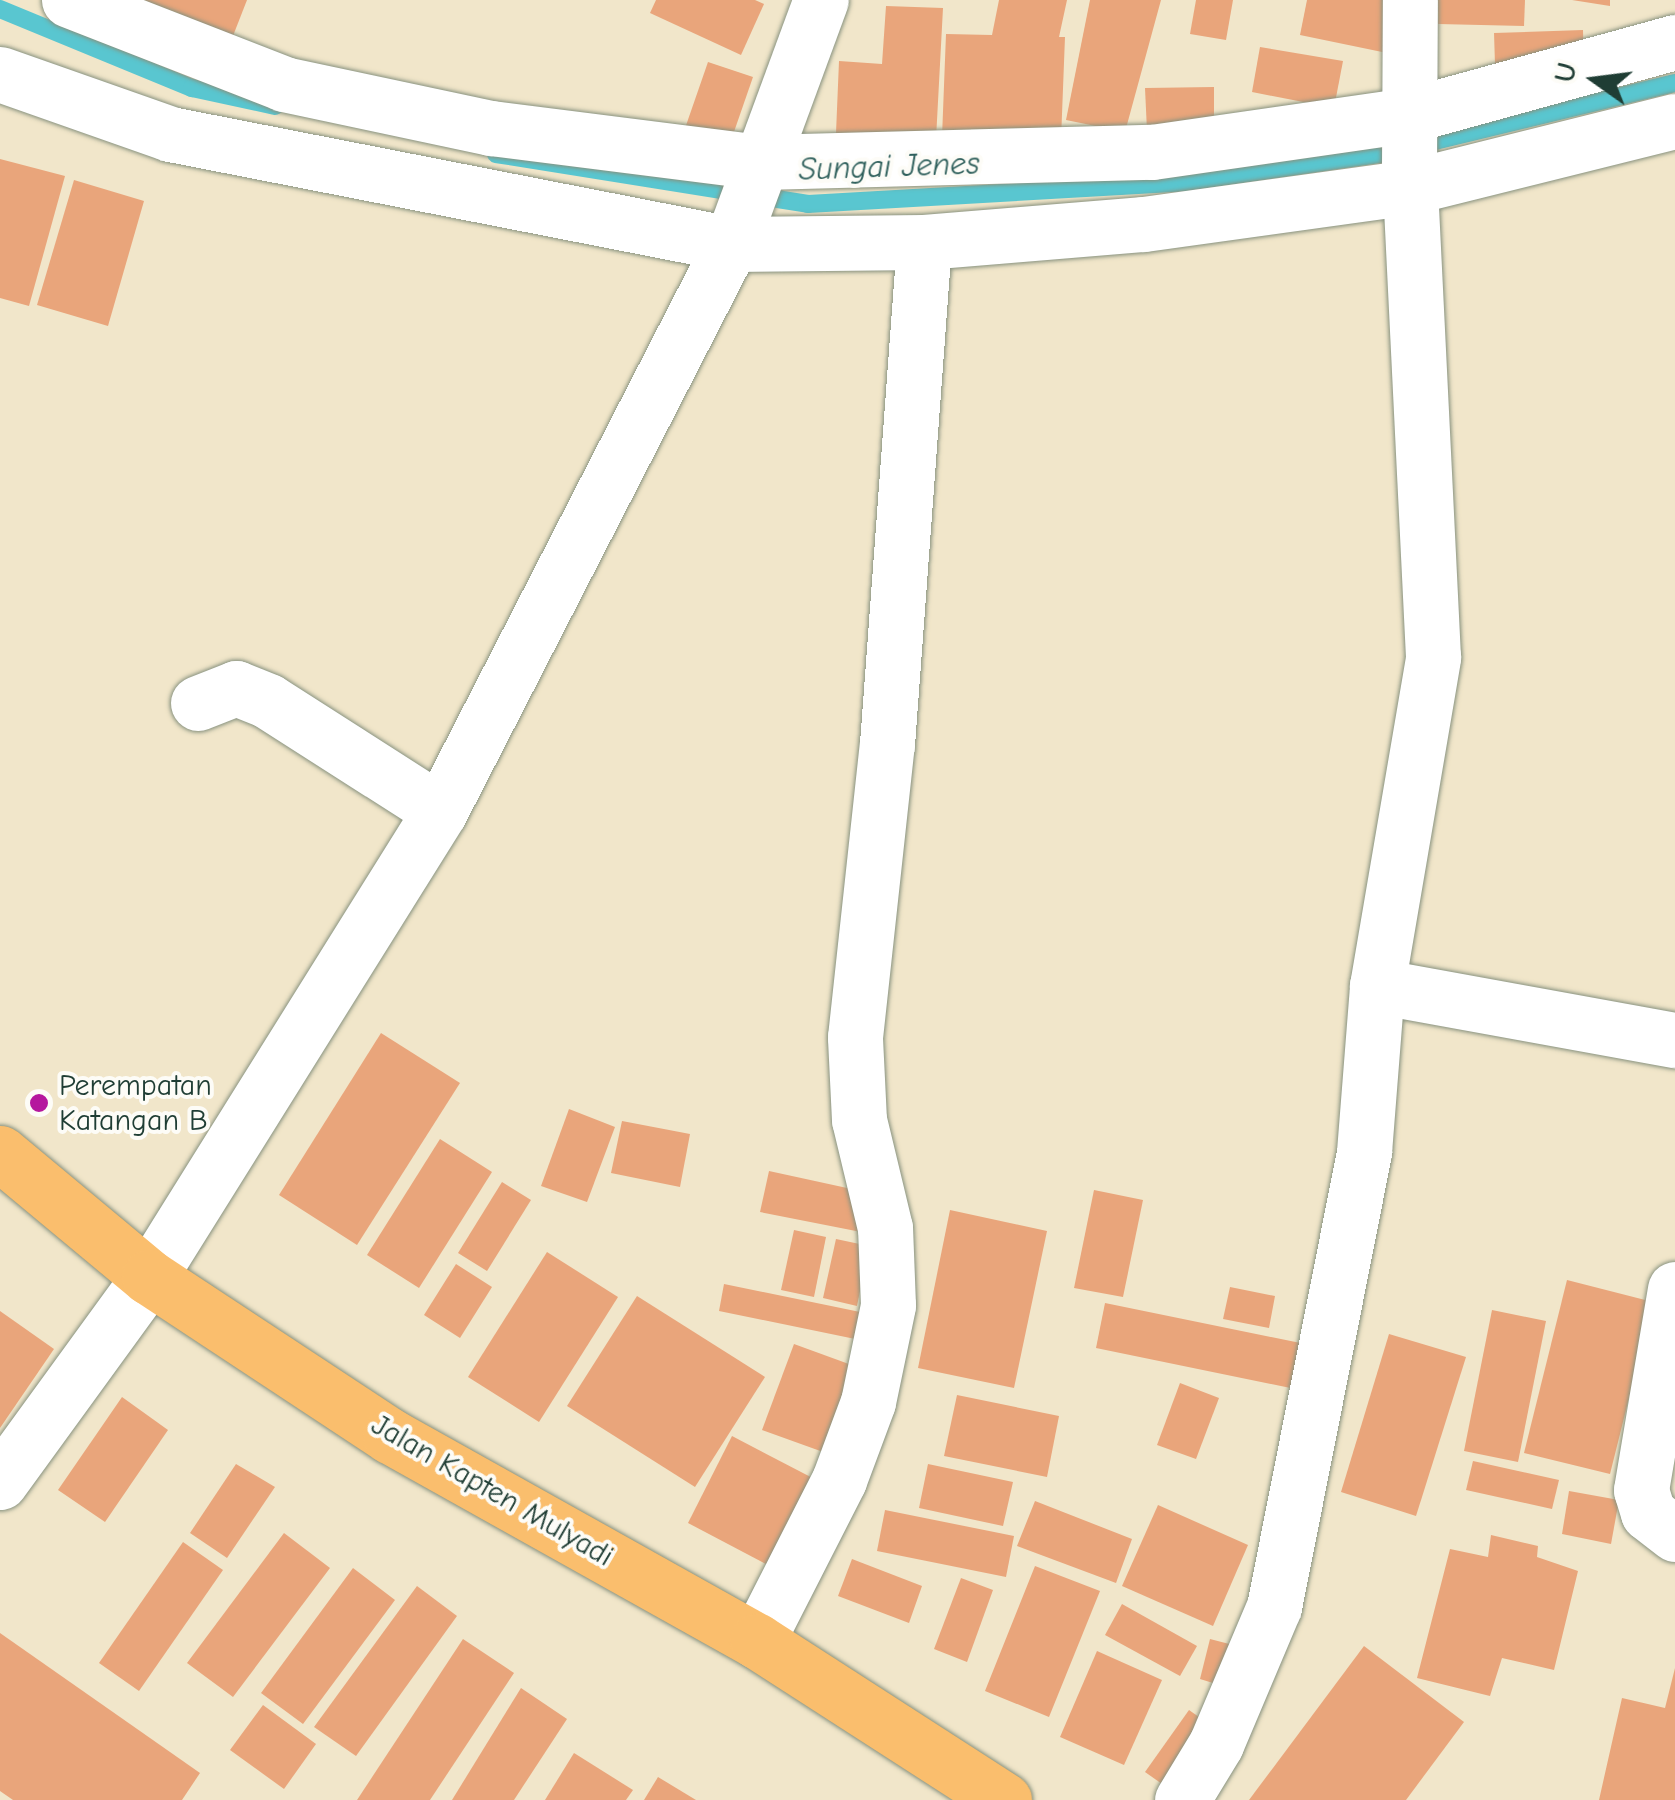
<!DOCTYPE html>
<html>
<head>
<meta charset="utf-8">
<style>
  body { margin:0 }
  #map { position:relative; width:1675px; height:1800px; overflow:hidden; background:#f1e6ca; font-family:"Comic Neue",sans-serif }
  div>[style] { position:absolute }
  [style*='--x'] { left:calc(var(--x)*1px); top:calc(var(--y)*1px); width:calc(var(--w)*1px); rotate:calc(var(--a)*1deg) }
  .stream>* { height:18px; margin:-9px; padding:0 9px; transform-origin:9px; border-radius:9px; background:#59c6d0 }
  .building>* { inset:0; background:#e9a57b }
  .roads { filter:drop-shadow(0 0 2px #88927f) drop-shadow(0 0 2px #88927f) }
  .minor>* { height:55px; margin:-27.5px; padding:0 27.5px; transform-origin:27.5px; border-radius:27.5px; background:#fff }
  .tertiary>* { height:55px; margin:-27.5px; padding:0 27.5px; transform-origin:27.5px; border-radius:27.5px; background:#fff }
  .primary>* { height:55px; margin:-27.5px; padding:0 27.5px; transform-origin:27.5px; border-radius:27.5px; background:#fabe6d }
  .dots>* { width:28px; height:28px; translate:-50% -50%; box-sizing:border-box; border:5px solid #fdfcf7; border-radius:50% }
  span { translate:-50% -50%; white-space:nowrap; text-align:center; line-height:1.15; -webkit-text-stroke:8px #fdfcf7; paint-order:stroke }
  .poi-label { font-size:30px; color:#1f3d34 }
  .left { translate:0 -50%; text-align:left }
  .street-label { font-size:30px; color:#1f3d34 }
  .water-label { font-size:32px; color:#2e5f5b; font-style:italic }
  .north { position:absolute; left:1545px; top:30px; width:100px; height:100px; -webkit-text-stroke:8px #fdfcf7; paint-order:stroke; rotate:284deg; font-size:28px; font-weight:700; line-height:40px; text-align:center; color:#1f3d34 }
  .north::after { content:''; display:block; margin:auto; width:35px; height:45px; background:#1f3d34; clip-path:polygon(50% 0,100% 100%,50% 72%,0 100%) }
</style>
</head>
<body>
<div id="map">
  <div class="stream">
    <div style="--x:0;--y:9;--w:208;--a:22.4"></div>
    <div style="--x:192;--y:88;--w:85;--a:12.2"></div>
    <div style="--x:496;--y:154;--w:316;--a:9.1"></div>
    <div style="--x:808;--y:204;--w:379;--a:-3.3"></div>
    <div style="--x:1186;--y:182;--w:197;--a:-8.2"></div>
    <div style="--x:1381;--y:154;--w:302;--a:-13.6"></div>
  </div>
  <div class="building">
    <div style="clip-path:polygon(130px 0,247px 0,231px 41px)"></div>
    <div style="clip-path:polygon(656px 0,755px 0,764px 4px,741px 55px,650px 13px)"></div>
    <div style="clip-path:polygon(999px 0,1067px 0,1059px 37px,1065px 37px,1061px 140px,942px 137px,946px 34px,992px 35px)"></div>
    <div style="clip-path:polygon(1090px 0,1161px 0,1125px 132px,1066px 120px)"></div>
    <div style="clip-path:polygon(1196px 0,1233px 0,1226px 40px,1190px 34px)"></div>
    <div style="clip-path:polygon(1307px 0,1398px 0,1387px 53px,1300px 35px)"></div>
    <div style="clip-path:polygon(1438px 0,1525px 0,1524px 26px,1438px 24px)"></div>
    <div style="clip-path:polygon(1572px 0,1610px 0,1610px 6px)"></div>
    <div style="clip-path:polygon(886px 6px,943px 8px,936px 139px,836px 133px,839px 61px,882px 64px)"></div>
    <div style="clip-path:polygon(1583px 30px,1584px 63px,1495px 65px,1494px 33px)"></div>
    <div style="clip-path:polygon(1260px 47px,1343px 61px,1334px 108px,1252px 92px)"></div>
    <div style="clip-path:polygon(708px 62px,753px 77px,727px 152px,682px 137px)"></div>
    <div style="clip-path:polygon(1214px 87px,1214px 130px,1147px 131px,1145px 88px)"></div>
    <div style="clip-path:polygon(0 159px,65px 176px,29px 306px,0 298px)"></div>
    <div style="clip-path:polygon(74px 180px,144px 201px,108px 326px,37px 305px)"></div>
    <div style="clip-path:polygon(381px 1033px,460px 1083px,357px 1245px,279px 1195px)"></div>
    <div style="clip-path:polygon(569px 1109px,615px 1127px,587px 1202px,541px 1186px)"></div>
    <div style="clip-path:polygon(622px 1121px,690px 1134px,680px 1187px,611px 1173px)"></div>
    <div style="clip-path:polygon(440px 1139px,492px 1172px,419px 1288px,367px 1255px)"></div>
    <div style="clip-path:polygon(769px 1171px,870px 1193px,861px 1232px,760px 1212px)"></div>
    <div style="clip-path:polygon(502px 1182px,531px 1200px,487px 1271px,458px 1253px)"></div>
    <div style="clip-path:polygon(1094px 1190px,1143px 1200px,1123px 1297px,1074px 1288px)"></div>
    <div style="clip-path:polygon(950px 1210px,1047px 1231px,1014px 1388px,918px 1368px)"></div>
    <div style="clip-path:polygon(794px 1230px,826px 1237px,814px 1297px,781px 1290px)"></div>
    <div style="clip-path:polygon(836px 1239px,869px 1246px,857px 1306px,823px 1298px)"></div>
    <div style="clip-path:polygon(547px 1252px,618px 1297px,539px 1422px,468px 1377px)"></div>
    <div style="clip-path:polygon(456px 1264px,492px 1287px,460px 1338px,424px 1315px)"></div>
    <div style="clip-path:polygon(1567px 1280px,1653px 1302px,1610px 1474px,1524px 1453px)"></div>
    <div style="clip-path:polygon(724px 1284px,865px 1313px,860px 1340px,719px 1311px)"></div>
    <div style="clip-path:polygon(1230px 1287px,1275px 1296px,1269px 1328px,1223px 1319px)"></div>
    <div style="clip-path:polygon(637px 1296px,765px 1377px,695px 1487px,567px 1406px)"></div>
    <div style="clip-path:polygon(1105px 1303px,1315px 1346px,1305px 1391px,1096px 1348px)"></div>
    <div style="clip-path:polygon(1492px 1310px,1546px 1321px,1518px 1462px,1464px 1451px)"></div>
    <div style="clip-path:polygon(0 1311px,54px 1349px,0 1428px)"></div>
    <div style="clip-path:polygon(1389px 1334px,1466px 1357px,1416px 1516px,1341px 1492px)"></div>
    <div style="clip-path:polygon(794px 1344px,868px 1371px,837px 1457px,762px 1430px)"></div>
    <div style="clip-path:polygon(1180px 1383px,1219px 1398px,1196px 1459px,1157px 1445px)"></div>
    <div style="clip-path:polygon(957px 1395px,1059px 1416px,1047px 1477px,944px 1456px)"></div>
    <div style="clip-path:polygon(122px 1397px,168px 1430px,105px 1522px,58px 1490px)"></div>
    <div style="clip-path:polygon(732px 1436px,828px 1486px,783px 1573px,688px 1523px)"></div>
    <div style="clip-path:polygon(1473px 1461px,1559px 1480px,1552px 1509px,1466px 1490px)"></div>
    <div style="clip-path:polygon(236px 1464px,275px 1487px,227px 1558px,190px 1533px)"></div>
    <div style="clip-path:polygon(928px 1464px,1013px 1482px,1003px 1526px,919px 1508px)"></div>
    <div style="clip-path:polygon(1569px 1491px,1619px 1500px,1611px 1544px,1562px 1534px)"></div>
    <div style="clip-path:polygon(1035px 1501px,1132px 1539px,1116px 1583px,1017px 1546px)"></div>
    <div style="clip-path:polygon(1158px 1505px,1248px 1545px,1213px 1626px,1122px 1586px)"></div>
    <div style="clip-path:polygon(885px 1510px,1014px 1536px,1006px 1577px,877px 1551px)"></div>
    <div style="clip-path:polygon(284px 1533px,330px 1568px,233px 1697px,187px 1663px)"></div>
    <div style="clip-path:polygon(1491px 1535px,1538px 1546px,1537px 1557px,1578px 1571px,1554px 1670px,1502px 1658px,1490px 1696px,1417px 1678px,1450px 1549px,1488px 1557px)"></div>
    <div style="clip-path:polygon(183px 1542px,223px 1570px,139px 1691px,99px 1663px)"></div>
    <div style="clip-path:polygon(852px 1559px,922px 1586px,909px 1623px,838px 1596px)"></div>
    <div style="clip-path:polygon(1035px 1566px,1100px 1591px,1049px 1717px,985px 1691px)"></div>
    <div style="clip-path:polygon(353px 1568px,395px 1600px,303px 1724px,261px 1693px)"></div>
    <div style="clip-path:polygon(961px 1578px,993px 1590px,967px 1662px,934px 1649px)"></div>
    <div style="clip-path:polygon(417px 1586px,457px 1616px,356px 1756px,314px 1727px)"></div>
    <div style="clip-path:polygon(1122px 1604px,1197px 1646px,1180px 1676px,1105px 1635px)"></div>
    <div style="clip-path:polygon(0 1633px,200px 1773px,182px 1800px,13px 1800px,0 1791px)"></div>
    <div style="clip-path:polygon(463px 1639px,514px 1673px,430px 1800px,357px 1800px)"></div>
    <div style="clip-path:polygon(1210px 1639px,1237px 1646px,1226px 1687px,1200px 1679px)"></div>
    <div style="clip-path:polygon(1364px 1646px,1464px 1722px,1406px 1800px,1249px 1800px)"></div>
    <div style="clip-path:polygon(1097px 1651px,1162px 1680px,1124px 1765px,1060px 1737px)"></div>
    <div style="clip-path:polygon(1675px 1668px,1675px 1800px,1599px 1800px,1622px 1698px,1665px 1708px)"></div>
    <div style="clip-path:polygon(521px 1688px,567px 1719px,514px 1800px,452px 1800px)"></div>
    <div style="clip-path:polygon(263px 1705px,316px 1744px,284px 1789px,230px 1750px)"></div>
    <div style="clip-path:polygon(1189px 1710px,1216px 1729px,1172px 1791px,1145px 1772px)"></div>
    <div style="clip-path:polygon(574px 1753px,633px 1790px,626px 1800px,545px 1800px)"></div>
    <div style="clip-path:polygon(658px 1777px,696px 1800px,644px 1800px)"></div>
  </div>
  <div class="roads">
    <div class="minor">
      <div style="--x:69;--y:0;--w:231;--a:21.3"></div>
      <div style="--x:284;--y:84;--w:212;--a:12"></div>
      <div style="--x:491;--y:128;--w:273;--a:7.2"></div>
      <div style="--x:762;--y:162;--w:390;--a:-1.5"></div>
      <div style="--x:1152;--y:152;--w:261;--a:-8.2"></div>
      <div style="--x:1410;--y:115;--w:275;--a:-15.4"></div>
      <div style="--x:0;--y:74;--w:180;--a:19.4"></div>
      <div style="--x:170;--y:134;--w:572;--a:11.09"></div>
      <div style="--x:731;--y:244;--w:193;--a:-0.6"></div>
      <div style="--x:924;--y:242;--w:221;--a:-4.7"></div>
      <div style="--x:1144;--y:224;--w:269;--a:-7.9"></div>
      <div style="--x:1410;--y:187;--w:273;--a:-14"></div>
      <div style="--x:198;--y:703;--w:41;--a:-21.5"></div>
      <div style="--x:236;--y:688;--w:35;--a:22"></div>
      <div style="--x:268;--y:701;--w:204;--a:32.6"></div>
      <div style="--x:1377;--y:986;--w:303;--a:10.3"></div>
      <div style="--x:149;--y:1277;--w:549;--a:-58.02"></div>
      <div style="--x:440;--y:811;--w:637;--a:-62.83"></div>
      <div style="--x:731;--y:244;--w:260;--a:-69.8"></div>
      <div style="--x:1675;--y:1289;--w:204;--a:99.6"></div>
      <div style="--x:1641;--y:1490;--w:24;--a:73"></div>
      <div style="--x:1648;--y:1513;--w:34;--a:38"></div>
      <div style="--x:757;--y:1641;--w:181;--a:-63"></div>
      <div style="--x:839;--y:1480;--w:83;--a:-69.6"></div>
      <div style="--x:868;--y:1402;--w:99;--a:-78.3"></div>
      <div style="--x:888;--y:1305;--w:77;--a:-92.2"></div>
      <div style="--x:885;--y:1228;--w:111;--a:-103.5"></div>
      <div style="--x:859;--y:1120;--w:83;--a:-92.8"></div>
      <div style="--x:855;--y:1037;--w:295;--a:-83.8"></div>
      <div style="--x:887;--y:744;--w:503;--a:-85.78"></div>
      <div style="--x:1182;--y:1800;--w:66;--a:-58.7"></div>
      <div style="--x:1216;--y:1744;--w:149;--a:-67.1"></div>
      <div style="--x:1274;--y:1607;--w:464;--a:-78.8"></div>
      <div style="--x:1364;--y:1152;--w:167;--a:-85.5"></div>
      <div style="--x:1377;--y:986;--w:334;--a:-80.3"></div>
      <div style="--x:1433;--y:657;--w:491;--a:-92.8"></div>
      <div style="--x:1409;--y:167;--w:167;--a:-89.7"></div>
    </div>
    <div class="tertiary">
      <div style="--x:0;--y:1482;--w:253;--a:-54"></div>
    </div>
    <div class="primary">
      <div style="--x:0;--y:1153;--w:194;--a:39.8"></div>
      <div style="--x:149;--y:1277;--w:289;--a:33.4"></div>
      <div style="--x:390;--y:1436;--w:420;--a:29.2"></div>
      <div style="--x:757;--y:1641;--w:294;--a:32.8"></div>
    </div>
  </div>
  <div class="dots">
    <div style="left:39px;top:1103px;background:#b5179e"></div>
  </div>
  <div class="poi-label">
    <span class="left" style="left:59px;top:1103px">Perempatan<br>Katangan B</span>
  </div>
  <div class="street-label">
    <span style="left:492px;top:1491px;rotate:30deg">Jalan Kapten Mulyadi</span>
  </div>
  <div class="water-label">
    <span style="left:889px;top:167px;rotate:-2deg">Sungai Jenes</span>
  </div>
  <div class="north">U</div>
</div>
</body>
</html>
